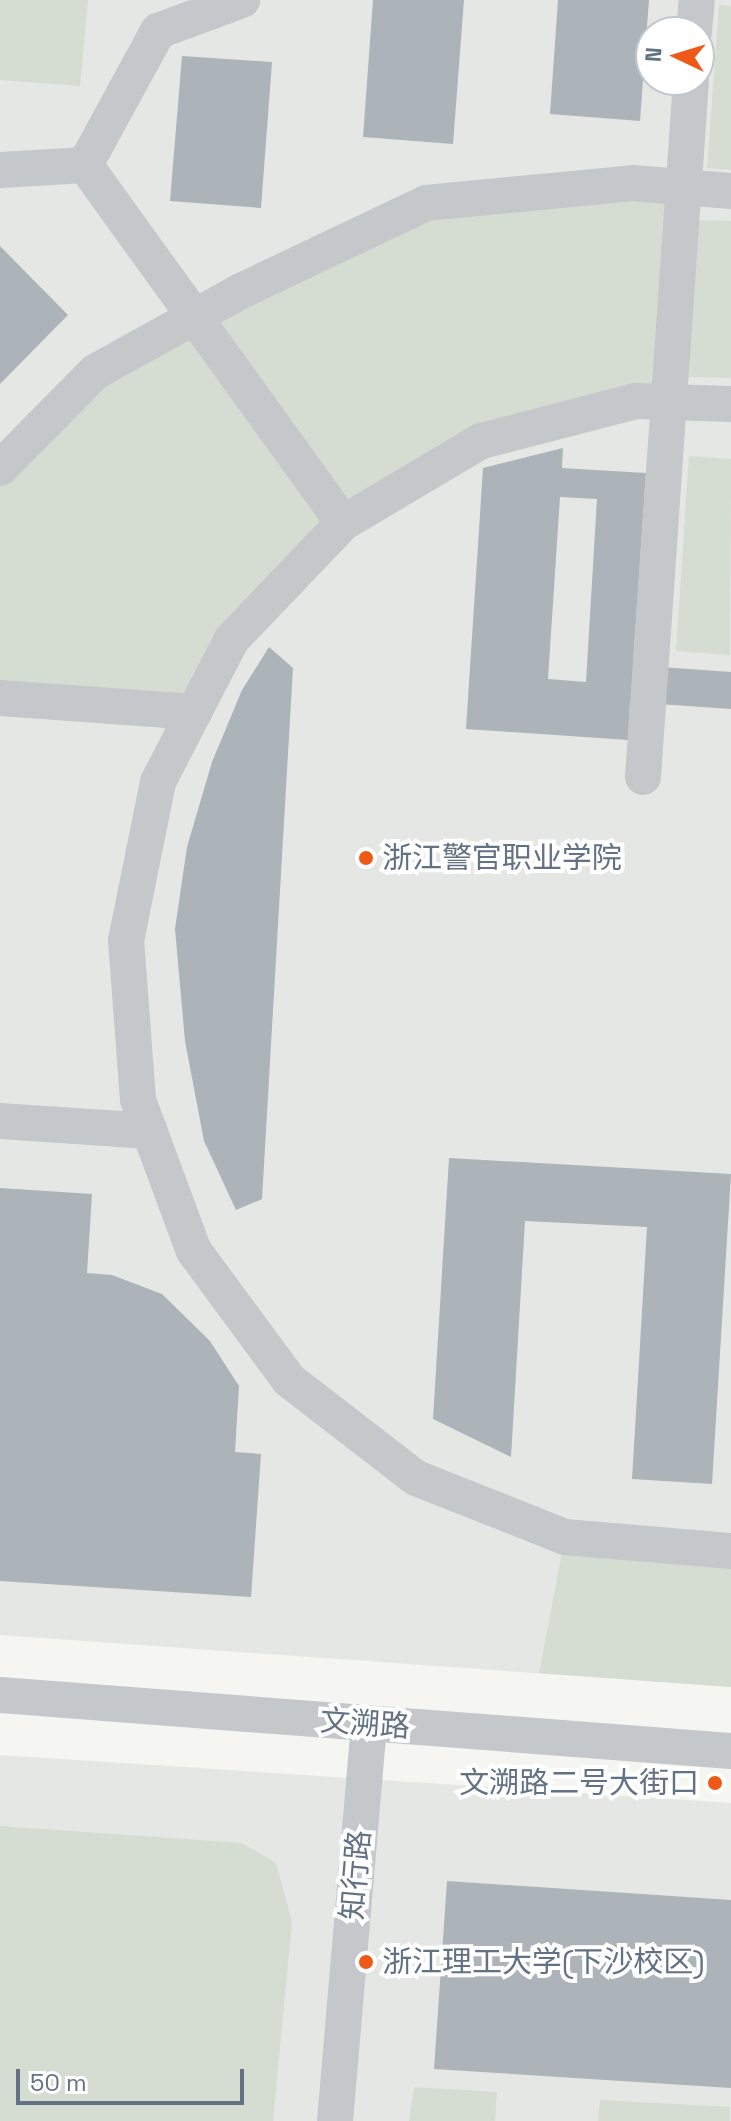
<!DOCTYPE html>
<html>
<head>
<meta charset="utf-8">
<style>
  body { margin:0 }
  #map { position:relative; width:731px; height:2121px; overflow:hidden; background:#f5f5f1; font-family:"Space Grotesk","Noto Sans SC",sans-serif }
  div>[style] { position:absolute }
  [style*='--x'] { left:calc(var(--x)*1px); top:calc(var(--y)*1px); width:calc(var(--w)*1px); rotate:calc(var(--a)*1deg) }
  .built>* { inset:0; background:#e5e7e4 }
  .green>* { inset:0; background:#d5ddd2 }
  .building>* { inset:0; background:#acb3b9 }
  .minor>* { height:36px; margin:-18px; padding:0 18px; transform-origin:18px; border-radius:18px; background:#c4c8cb }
  .dots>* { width:22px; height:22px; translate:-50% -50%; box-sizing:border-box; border:4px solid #fff; border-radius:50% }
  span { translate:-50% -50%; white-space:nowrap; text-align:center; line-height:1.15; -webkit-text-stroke:8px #fff; paint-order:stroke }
  .poi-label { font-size:30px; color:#627284 }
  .left { translate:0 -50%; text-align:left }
  .right { translate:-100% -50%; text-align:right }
  .street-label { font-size:30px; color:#627284 }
  .north { position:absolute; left:635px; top:16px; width:80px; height:80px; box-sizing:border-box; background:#fff; border:2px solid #c0c7ce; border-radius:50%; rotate:274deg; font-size:22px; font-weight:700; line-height:32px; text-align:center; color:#627284 }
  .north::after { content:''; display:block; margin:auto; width:28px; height:36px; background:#ef5917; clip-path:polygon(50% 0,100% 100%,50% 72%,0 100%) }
  .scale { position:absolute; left:16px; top:2069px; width:228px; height:36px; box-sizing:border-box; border:4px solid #627284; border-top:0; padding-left:10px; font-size:24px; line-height:28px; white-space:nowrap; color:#627284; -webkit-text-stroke:6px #fff; paint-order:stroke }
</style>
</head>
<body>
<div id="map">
  <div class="built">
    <div style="clip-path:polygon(evenodd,0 0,731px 0,731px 1687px,0 1635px,0 0,651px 32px,699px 32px,699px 80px,651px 80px,651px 32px)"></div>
    <div style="clip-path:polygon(0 1755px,731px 1803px,731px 2121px,0 2121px)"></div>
  </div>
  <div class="green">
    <div style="clip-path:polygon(0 0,88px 0,80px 86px,0 80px)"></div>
    <div style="clip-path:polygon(719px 5px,731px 6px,731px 170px,707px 168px)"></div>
    <div style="clip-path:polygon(682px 187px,667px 402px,481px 441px,343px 523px,194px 712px,0 698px,0 468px,95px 372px,426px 203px)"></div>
    <div style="clip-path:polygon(695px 220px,731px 221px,731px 378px,689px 377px)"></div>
    <div style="clip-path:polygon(689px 456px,731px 459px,730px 655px,676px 651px)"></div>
    <div style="clip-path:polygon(565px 1537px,731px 1551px,731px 1687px,539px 1673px)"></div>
    <div style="clip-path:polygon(0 1826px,242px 1843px,276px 1863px,292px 1922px,273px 2121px,0 2121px)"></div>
    <div style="clip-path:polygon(414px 2087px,497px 2092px,495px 2121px,409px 2121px)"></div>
    <div style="clip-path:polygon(600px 2100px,730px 2107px,730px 2121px,598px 2121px)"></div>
  </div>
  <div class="building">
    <div style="clip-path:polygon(373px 0,464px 0,453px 144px,363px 137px)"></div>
    <div style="clip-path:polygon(558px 0,649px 0,640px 121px,550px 114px)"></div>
    <div style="clip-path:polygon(182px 56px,272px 62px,261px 208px,170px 201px)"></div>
    <div style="clip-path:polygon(0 246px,68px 315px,0 384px)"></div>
    <div style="clip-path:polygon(evenodd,563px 448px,562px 468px,646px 473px,633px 665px,731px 672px,731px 709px,630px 702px,628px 740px,466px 729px,483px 468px,563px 448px,560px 497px,597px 499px,586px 682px,548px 679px,560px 497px)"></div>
    <div style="clip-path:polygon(269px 647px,293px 668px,262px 1199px,236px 1210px,204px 1141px,185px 1041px,175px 929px,187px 847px,212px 762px,242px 690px)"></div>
    <div style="clip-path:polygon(449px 1158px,731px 1174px,712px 1484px,632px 1479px,647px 1227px,525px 1221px,511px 1457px,433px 1419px)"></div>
    <div style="clip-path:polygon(0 1188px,92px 1194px,87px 1273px,112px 1275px,162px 1294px,210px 1341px,239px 1386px,235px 1452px,261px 1454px,251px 1597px,0 1581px)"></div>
    <div style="clip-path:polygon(447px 1881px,731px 1900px,731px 2088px,434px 2069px)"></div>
  </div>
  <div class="minor">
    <div style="--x:694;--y:32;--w:32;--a:-85"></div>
    <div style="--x:85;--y:165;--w:441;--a:54.2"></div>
    <div style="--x:0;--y:170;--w:85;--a:-3.4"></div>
    <div style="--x:85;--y:165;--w:153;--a:-61.4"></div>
    <div style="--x:158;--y:31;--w:90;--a:-20.3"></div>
    <div style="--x:731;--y:404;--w:95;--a:-178.2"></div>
    <div style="--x:636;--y:401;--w:160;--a:165.5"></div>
    <div style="--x:481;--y:441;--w:161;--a:149.3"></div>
    <div style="--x:343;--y:523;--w:161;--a:133.7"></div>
    <div style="--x:232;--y:639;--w:82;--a:117.5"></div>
    <div style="--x:194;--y:712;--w:79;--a:117.2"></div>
    <div style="--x:158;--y:782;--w:161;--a:101.4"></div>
    <div style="--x:126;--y:940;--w:160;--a:85.7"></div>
    <div style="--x:138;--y:1100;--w:161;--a:69.7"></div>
    <div style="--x:194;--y:1251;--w:160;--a:53.6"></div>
    <div style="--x:289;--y:1380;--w:160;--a:37.7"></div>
    <div style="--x:416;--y:1478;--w:160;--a:21.6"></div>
    <div style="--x:565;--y:1537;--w:167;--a:4.8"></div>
    <div style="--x:0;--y:468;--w:135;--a:-45.3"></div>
    <div style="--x:95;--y:372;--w:169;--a:-29"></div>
    <div style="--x:243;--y:290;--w:203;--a:-25.4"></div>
    <div style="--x:426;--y:203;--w:208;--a:-5.5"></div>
    <div style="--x:633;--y:183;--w:98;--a:4.7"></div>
    <div style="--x:0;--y:698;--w:195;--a:4.1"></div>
    <div style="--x:643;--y:777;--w:699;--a:-86.06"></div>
    <div style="--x:0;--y:1121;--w:150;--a:3.8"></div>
    <div style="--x:0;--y:1695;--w:733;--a:4.38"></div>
    <div style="--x:335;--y:2121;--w:398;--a:-85.1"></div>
  </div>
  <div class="dots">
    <div style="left:366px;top:858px;background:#ef5917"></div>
    <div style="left:715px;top:1783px;background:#ef5917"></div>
    <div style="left:366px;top:1962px;background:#ef5917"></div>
  </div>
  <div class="poi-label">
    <span class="left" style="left:382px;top:858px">浙江警官职业学院</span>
    <span class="right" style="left:699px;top:1783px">文溯路二号大街口</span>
    <span class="left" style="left:382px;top:1962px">浙江理工大学(下沙校区)</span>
  </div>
  <div class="street-label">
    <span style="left:365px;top:1724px;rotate:4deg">文溯路</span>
    <span style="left:356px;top:1875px;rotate:-85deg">知行路</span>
  </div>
  <div class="north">N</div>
  <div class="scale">50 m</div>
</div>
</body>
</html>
